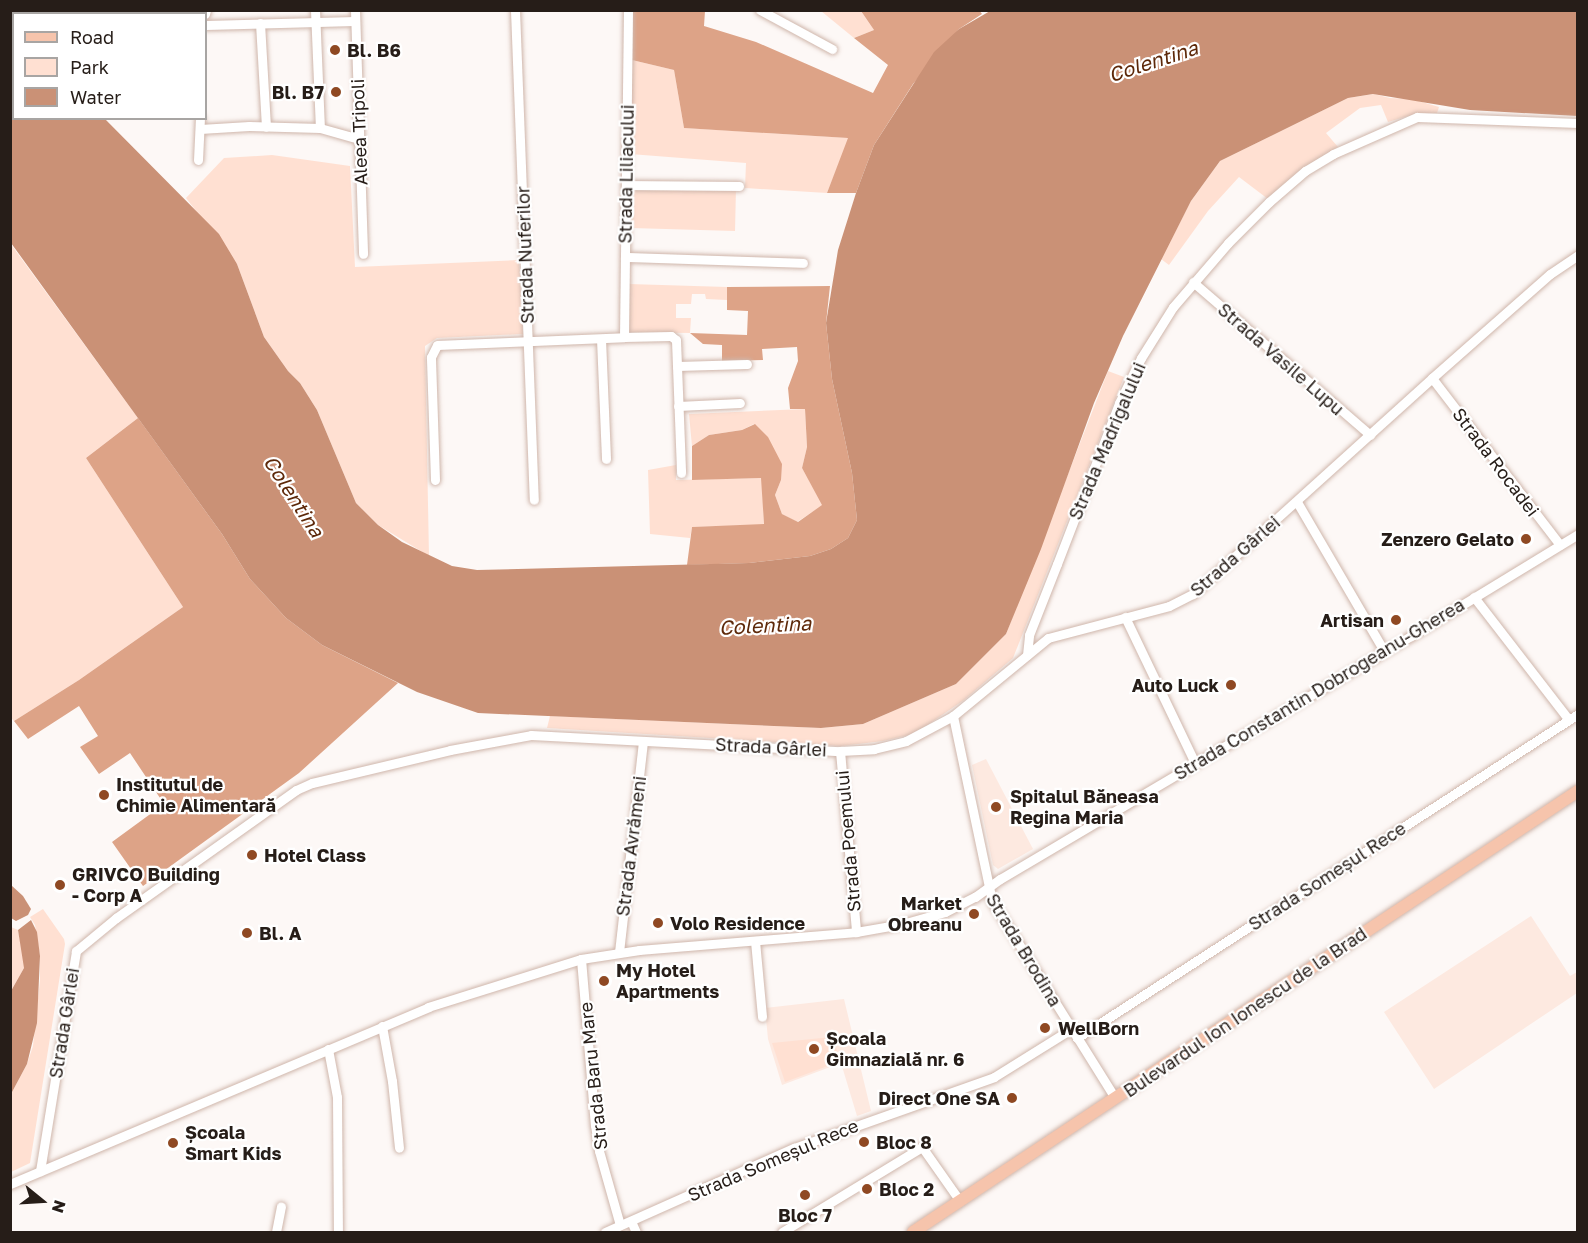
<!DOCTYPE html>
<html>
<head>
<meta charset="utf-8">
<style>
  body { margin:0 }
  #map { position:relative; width:1588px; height:1243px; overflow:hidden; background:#fdf8f6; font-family:"Golos Text",sans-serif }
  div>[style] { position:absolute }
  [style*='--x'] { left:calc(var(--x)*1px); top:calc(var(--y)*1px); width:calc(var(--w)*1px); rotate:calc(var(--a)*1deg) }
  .built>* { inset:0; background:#fde9e0 }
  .green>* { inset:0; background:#ffe0d2 }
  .forest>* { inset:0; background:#dda387 }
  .water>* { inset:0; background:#ca9176 }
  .roads { filter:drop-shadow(0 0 2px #cfb6ab) drop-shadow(0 0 2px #cfb6ab) }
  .minor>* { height:9px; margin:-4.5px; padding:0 4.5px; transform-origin:4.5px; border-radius:4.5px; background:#fff }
  .major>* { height:12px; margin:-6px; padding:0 6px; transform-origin:6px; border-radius:6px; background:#f6c4ac }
  .dots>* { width:16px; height:16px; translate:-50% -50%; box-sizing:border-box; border:3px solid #fff; border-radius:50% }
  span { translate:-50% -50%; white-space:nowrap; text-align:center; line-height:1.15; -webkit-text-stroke:4.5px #fff; paint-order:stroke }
  .poi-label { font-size:18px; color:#261d18; font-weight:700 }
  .left { translate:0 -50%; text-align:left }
  .right { translate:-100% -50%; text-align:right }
  .street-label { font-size:18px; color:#261d18 }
  .water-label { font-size:20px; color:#5d2809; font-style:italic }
  .frame { position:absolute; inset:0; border:12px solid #261d18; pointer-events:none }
  .legend { position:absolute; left:12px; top:12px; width:195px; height:108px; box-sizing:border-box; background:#fff; border:2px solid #a8a5a3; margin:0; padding:8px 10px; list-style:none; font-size:18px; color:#261d18 }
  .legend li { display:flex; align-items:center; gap:12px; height:30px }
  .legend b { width:30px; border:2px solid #a8a5a3 }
  .north { position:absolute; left:12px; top:1171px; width:60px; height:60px; -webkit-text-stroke:4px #fff; paint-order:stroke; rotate:108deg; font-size:16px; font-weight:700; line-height:24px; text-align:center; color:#261d18 }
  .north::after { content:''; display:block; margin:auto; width:21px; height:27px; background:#261d18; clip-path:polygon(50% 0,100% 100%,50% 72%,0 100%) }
</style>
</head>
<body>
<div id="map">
  <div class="built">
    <div style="clip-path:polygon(986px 759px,1033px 849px,998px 869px,993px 865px,972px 765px)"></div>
    <div style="clip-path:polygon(1531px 916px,1570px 976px,1577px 972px,1577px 993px,1434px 1089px,1384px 1012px)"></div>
    <div style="clip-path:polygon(844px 999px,871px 1111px,857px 1116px,841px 1063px,782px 1085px,768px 1039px,765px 1008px)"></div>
  </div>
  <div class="green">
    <div style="clip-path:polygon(10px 11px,112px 11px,112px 14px,14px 14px,13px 38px,11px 37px)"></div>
    <div style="clip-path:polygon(821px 11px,861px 11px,874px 30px,854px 38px)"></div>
    <div style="clip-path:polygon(632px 60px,674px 70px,684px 128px,849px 138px,827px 193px,745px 188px,746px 163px,630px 154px)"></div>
    <div style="clip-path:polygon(1374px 94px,1390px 98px,1412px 99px,1439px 107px,1437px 113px,1408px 116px,1388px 122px,1381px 105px,1360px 108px,1326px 133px,1338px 147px,1268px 199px,1239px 177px,1208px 211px,1169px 265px,1161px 259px,1191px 201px,1220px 161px,1348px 98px)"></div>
    <div style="clip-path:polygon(272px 155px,350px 166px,355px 267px,519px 260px,523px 334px,437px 338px,425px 346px,429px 556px,378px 525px,356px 503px,317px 410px,300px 383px,288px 371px,264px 337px,237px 264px,186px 198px,224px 158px)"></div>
    <div style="clip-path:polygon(736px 188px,735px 231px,631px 228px,632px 189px)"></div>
    <div style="clip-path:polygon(10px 243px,138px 418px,86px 458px,183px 607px,79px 680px,14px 721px,10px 717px)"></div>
    <div style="clip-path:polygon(629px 284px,727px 287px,727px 300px,706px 299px,705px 294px,692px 294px,691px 304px,676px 304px,676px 318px,691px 318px,690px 333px,628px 332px)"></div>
    <div style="clip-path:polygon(1108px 371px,1124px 377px,1013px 658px,964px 700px,926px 726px,909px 735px,883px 741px,841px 746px,547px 728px,550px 716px,821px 728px,863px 724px,956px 684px,1006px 634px)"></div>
    <div style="clip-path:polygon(805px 409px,807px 447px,802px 468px,823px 505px,797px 522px,782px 514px,775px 495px,781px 480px,754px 424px,742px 430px,709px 435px,692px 446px,689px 414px)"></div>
    <div style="clip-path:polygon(676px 465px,676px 480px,762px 478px,764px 525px,692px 527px,690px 538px,650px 534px,648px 470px)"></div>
    <div style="clip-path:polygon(43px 909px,64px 939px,65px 944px,30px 1163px,11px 1172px,11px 1094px,27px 1064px,33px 1046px,40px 980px,40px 956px,35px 925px,30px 917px)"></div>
    <div style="clip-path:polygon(11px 927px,18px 930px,24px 961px,24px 968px,11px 991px)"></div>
    <div style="clip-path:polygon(832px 1037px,841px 1061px,785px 1082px,772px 1043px)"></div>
  </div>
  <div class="forest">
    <div style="clip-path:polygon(979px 10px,982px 14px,959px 29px,913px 84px,874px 145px,856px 193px,827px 193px,848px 138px,684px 128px,674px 70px,632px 60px,633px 11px,705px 11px,704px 26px,756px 42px,873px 93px,888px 65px,854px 38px,874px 30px,861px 11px)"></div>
    <div style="clip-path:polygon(830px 286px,826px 323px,832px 379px,852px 473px,857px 520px,848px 538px,831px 549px,810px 556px,749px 563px,687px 565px,692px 527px,764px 524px,761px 478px,692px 480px,692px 446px,709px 435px,742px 430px,755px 424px,768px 437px,782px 464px,781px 480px,775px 495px,782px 514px,798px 522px,822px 505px,802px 468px,807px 447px,805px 409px,790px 409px,788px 388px,798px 361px,797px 347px,762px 349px,763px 360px,722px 361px,722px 345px,703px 344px,690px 333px,747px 335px,748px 311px,727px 310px,727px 287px)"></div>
    <div style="clip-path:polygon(138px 418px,222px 534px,250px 579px,286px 618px,322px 645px,398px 683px,299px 773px,143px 886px,112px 842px,164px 804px,130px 753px,99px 774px,80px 747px,98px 736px,79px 706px,28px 739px,14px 721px,79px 680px,183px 607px,86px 458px)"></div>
  </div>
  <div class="water">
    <div style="clip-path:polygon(990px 11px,1577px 11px,1577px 116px,1470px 110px,1373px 94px,1348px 98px,1220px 161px,1191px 201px,1123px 336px,1094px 403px,1041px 549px,1006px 634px,956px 684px,863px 724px,821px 728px,478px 713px,417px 692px,322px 645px,286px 618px,250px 579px,222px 534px,11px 243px,11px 37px,14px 38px,14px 118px,105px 119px,219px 234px,237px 264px,264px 337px,288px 371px,300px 383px,317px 410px,356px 503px,378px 525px,402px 542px,452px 566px,477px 570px,749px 563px,810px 556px,831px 549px,848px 538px,857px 520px,852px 473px,832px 379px,826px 323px,838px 250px,856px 193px,874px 145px,934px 52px,959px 29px)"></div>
    <div style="clip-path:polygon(11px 885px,23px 896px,31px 909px,28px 915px,16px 921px,11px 918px)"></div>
    <div style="clip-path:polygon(31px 920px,37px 932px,40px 956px,37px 1023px,27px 1064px,11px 1094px,11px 991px,24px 968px,18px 930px)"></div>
  </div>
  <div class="roads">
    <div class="minor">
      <div style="--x:315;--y:10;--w:118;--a:87.6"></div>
      <div style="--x:355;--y:10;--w:244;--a:88.1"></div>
      <div style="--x:515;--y:10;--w:490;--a:87.8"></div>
      <div style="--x:760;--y:10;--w:82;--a:28.4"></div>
      <div style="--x:205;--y:14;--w:4;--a:-76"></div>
      <div style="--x:260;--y:23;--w:104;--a:86.7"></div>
      <div style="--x:206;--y:25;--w:149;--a:-1.5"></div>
      <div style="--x:200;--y:129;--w:49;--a:-3.5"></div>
      <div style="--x:249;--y:126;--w:71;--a:1.6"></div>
      <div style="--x:320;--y:128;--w:41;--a:15.8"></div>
      <div style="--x:198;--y:160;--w:42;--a:-87.3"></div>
      <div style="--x:626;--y:185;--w:113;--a:0.5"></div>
      <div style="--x:625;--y:257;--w:178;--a:1.9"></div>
      <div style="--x:1193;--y:282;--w:234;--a:40.8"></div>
      <div style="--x:624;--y:337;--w:327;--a:-89.3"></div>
      <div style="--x:601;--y:339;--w:120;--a:87.6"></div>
      <div style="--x:677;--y:366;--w:70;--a:-1.6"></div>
      <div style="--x:1432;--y:378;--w:210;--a:52.5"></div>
      <div style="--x:678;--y:406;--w:62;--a:-2.8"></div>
      <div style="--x:435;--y:480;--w:123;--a:-91.9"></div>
      <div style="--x:431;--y:357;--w:13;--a:-63"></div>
      <div style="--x:437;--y:345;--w:187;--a:-2.4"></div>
      <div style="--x:624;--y:337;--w:47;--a:-1.2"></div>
      <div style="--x:671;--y:336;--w:6;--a:39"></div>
      <div style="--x:676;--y:340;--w:133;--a:87.8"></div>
      <div style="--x:1297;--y:502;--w:173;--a:59.7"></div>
      <div style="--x:1474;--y:597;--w:155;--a:52.3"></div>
      <div style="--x:1125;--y:617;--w:162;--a:64.4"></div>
      <div style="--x:1027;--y:655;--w:20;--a:-84"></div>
      <div style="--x:1029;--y:635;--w:76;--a:-68.5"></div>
      <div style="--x:1057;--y:564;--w:173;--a:-68.9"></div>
      <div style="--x:1119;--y:403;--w:50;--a:-63.9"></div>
      <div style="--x:1141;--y:358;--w:60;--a:-57.9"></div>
      <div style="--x:1173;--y:307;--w:84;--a:-49.3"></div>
      <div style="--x:1228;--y:243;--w:58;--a:-45"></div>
      <div style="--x:1269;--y:202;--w:48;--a:-40.7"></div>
      <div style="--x:1305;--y:171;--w:33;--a:-31"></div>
      <div style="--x:1333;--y:154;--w:92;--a:-23.8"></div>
      <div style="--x:1417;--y:117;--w:161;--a:2.1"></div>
      <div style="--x:953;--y:716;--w:189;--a:78.1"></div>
      <div style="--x:992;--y:901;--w:232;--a:58"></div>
      <div style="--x:840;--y:751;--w:182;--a:84.9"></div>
      <div style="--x:755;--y:941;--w:76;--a:84.7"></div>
      <div style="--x:619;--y:952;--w:212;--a:-83.5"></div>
      <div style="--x:581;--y:959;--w:167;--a:85.2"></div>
      <div style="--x:595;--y:1125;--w:26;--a:81"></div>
      <div style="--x:599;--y:1151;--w:77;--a:74.2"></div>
      <div style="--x:382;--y:1026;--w:56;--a:79.7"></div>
      <div style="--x:392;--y:1081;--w:67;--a:84"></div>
      <div style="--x:1077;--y:1038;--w:597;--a:-32.89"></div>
      <div style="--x:328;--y:1049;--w:49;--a:79.4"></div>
      <div style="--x:337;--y:1097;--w:135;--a:89.6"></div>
      <div style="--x:40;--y:1171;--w:223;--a:-80.7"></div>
      <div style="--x:76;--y:951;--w:52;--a:-39.5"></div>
      <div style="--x:116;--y:918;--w:221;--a:-35.4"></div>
      <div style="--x:296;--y:790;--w:17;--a:-24"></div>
      <div style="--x:312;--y:783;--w:142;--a:-13.4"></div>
      <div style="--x:450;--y:750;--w:82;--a:-10.5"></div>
      <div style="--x:531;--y:735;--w:309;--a:3"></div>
      <div style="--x:840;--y:751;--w:34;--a:-3"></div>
      <div style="--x:874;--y:749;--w:33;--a:-14"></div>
      <div style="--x:906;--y:741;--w:53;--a:-28"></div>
      <div style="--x:953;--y:716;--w:123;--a:-39.4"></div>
      <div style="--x:1048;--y:638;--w:125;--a:-14.8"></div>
      <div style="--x:1169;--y:606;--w:27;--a:-27"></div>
      <div style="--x:1193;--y:594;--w:322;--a:-42.1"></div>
      <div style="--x:1432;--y:378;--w:157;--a:-41.4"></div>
      <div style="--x:1550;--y:274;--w:34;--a:-34"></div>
      <div style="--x:10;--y:1184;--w:454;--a:-22.9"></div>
      <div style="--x:428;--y:1007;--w:160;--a:-17.4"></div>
      <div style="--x:581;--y:959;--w:59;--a:-8.8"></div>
      <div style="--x:639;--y:950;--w:218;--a:-4.7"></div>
      <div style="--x:856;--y:932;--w:47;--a:-9.9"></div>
      <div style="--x:902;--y:924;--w:45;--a:-15.6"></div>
      <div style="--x:945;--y:912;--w:34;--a:-27"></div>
      <div style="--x:975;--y:897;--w:31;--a:-36"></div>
      <div style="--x:1000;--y:879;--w:477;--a:-30.6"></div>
      <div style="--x:1411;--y:636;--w:196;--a:-31.4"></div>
      <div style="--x:631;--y:1221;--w:12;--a:66"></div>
      <div style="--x:276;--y:1232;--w:26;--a:-79"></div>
      <div style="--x:605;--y:1232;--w:207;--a:-24"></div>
      <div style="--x:794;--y:1148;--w:212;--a:-19.5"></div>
      <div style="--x:994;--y:1077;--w:91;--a:-31.9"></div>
      <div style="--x:782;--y:1232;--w:164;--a:-31.3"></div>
      <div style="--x:922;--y:1147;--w:66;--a:54.9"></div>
    </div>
    <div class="major">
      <div style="--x:913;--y:1232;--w:798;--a:-33.55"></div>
    </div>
  </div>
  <div class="dots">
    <div style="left:335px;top:50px;background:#8f4923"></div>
    <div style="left:336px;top:92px;background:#8f4923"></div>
    <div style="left:1526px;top:539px;background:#8f4923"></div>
    <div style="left:1396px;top:620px;background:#8f4923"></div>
    <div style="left:1231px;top:685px;background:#8f4923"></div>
    <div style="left:104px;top:795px;background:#8f4923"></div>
    <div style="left:996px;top:807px;background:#8f4923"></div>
    <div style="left:252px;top:855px;background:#8f4923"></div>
    <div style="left:60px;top:885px;background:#8f4923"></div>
    <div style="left:974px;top:914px;background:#8f4923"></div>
    <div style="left:658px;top:923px;background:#8f4923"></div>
    <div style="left:247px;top:933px;background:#8f4923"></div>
    <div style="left:604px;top:981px;background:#8f4923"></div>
    <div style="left:1045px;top:1028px;background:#8f4923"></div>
    <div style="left:814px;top:1049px;background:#8f4923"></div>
    <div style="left:1012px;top:1098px;background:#8f4923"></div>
    <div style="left:864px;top:1142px;background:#8f4923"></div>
    <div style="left:173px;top:1143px;background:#8f4923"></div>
    <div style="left:867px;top:1189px;background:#8f4923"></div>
    <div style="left:805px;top:1195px;background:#8f4923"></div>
  </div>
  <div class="poi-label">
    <span class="left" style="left:347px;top:50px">Bl. B6</span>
    <span class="right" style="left:324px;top:92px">Bl. B7</span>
    <span class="right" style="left:1514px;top:539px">Zenzero Gelato</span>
    <span class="right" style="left:1384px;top:620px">Artisan</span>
    <span class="right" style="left:1219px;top:685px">Auto Luck</span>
    <span class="left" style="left:116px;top:795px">Institutul de<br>Chimie Alimentară</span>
    <span class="left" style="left:1010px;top:807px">Spitalul Băneasa<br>Regina Maria</span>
    <span class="left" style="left:264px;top:855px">Hotel Class</span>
    <span class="left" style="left:72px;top:885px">GRIVCO Building<br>- Corp A</span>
    <span class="right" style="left:962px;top:914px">Market<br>Obreanu</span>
    <span class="left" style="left:670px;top:923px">Volo Residence</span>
    <span class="left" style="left:259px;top:933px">Bl. A</span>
    <span class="left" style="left:616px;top:981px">My Hotel<br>Apartments</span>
    <span class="left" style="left:1058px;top:1028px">WellBorn</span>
    <span class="left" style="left:826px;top:1049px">Școala<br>Gimnazială nr. 6</span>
    <span class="right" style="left:1000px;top:1098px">Direct One SA</span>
    <span class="left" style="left:185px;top:1143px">Școala<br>Smart Kids</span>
    <span class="left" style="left:876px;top:1142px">Bloc 8</span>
    <span class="left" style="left:879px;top:1189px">Bloc 2</span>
    <span style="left:805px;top:1215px">Bloc 7</span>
  </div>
  <div class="street-label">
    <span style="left:359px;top:132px;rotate:-92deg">Aleea Tripoli</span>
    <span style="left:626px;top:174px;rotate:-89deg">Strada Liliacului</span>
    <span style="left:525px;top:255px;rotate:-92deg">Strada Nuferilor</span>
    <span style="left:1281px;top:359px;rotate:41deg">Strada Vasile Lupu</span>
    <span style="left:1107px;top:441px;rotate:-67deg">Strada Madrigalului</span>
    <span style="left:1496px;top:462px;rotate:53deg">Strada Rocadei</span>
    <span style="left:1235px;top:556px;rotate:-41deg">Strada Gârlei</span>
    <span style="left:1319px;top:689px;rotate:-31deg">Strada Constantin Dobrogeanu-Gherea</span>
    <span style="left:771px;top:747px;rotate:3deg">Strada Gârlei</span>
    <span style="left:848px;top:841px;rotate:-95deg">Strada Poemului</span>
    <span style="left:631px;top:846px;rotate:-83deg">Strada Avrămeni</span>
    <span style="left:1327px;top:876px;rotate:-33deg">Strada Someșul Rece</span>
    <span style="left:1024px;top:950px;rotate:59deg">Strada Brodina</span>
    <span style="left:1245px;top:1012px;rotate:-34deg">Bulevardul Ion Ionescu de la Brad</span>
    <span style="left:64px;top:1023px;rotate:-81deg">Strada Gârlei</span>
    <span style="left:593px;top:1076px;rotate:-96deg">Strada Baru Mare</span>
    <span style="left:773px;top:1160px;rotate:-23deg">Strada Someșul Rece</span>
  </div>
  <div class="water-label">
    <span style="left:1153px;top:61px;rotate:-18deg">Colentina</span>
    <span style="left:294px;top:496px;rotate:57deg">Colentina</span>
    <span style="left:765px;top:625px;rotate:-3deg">Colentina</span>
  </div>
  <div class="frame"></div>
  <ul class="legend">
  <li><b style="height:8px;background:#f6c4ac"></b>Road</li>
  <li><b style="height:16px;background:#ffe0d2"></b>Park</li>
  <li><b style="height:16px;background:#ca9176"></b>Water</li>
  </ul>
  <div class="north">N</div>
</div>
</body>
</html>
